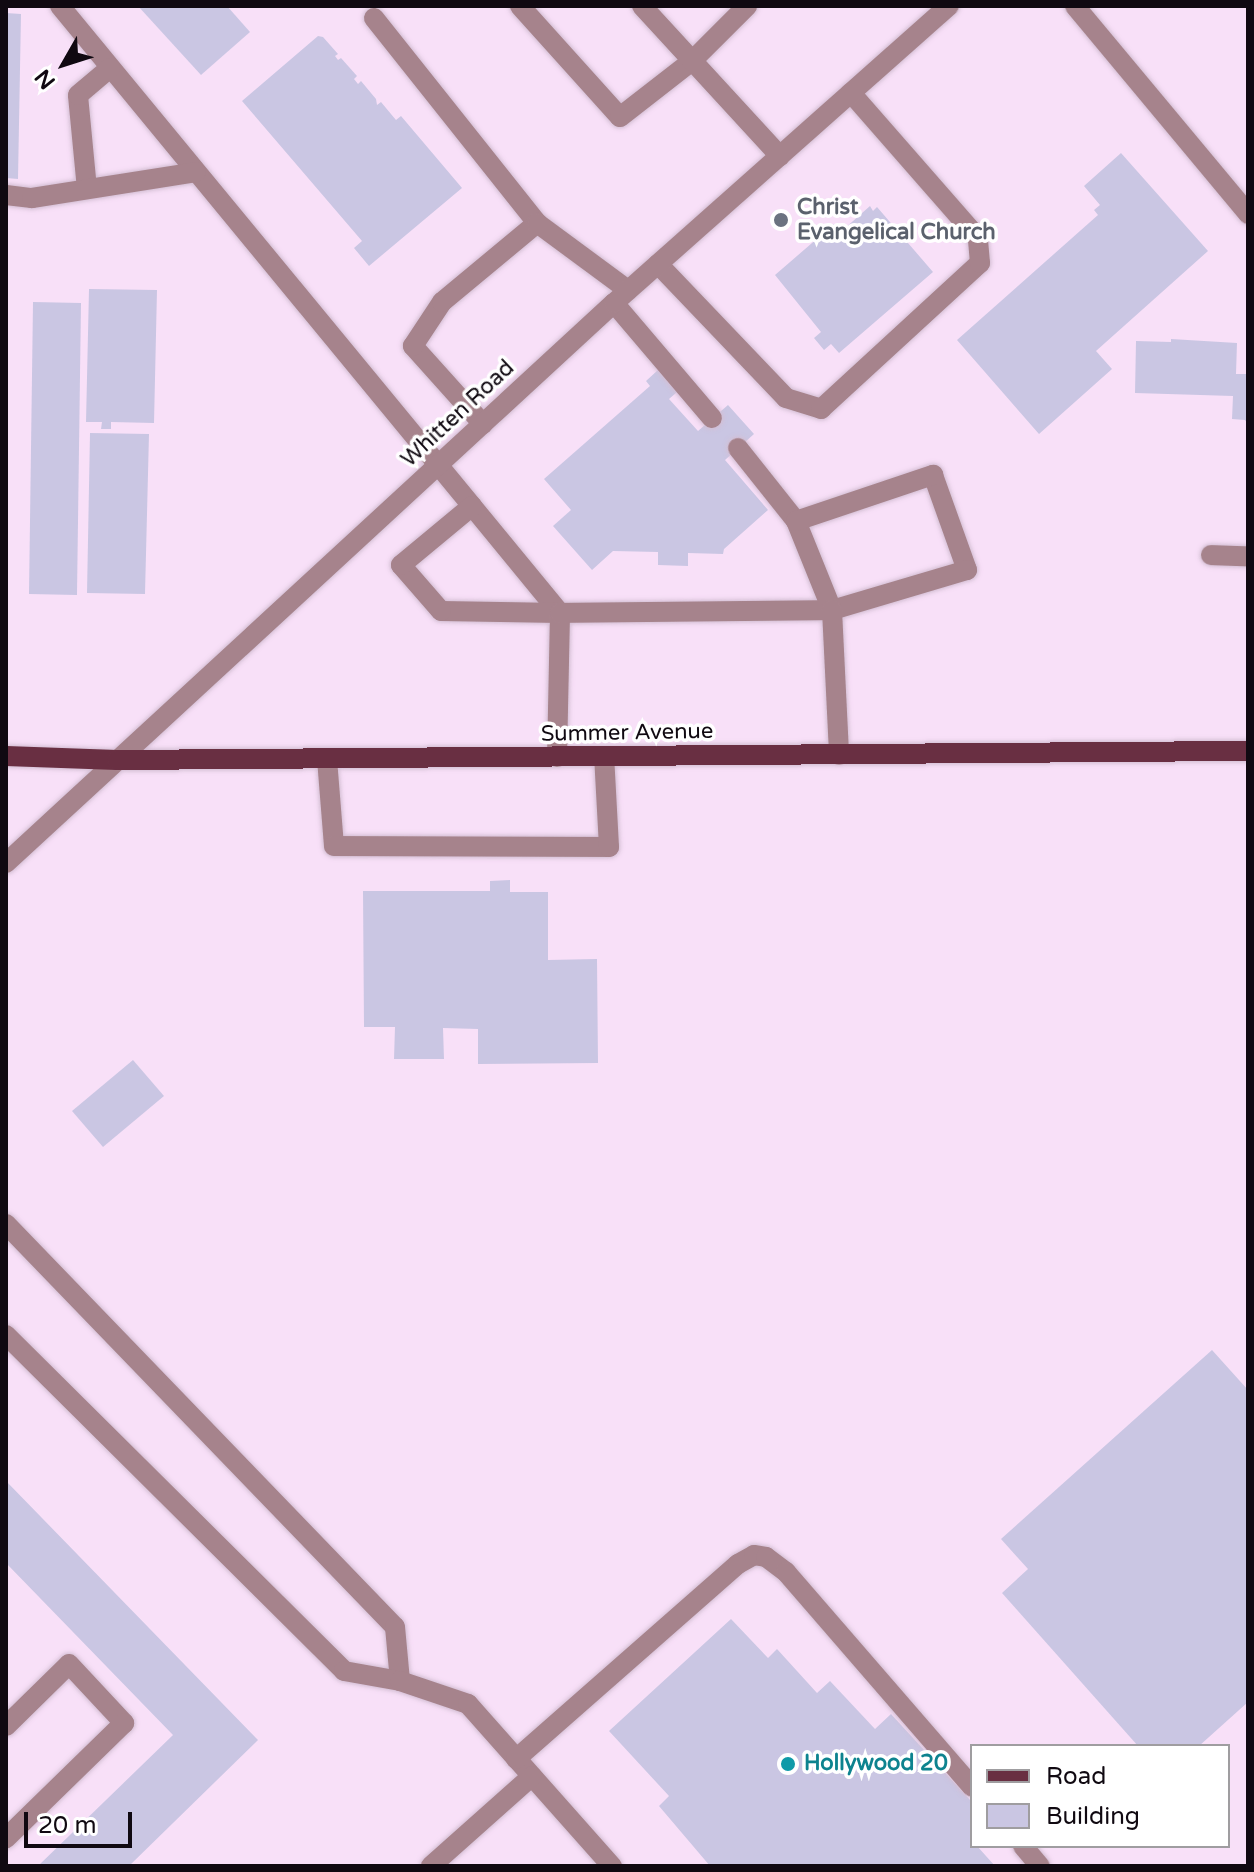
<!DOCTYPE html>
<html>
<head>
<meta charset="utf-8">
<style>
  body { margin:0 }
  #map { position:relative; width:1254px; height:1872px; overflow:hidden; background:#f8e0f8; font-family:"Varela Round",sans-serif }
  div>[style] { position:absolute }
  [style*='--x'] { left:calc(var(--x)*1px); top:calc(var(--y)*1px); width:calc(var(--w)*1px); rotate:calc(var(--a)*1deg) }
  .building>* { inset:0; background:#cac6e3 }
  .roads { filter:drop-shadow(0 0 2px #d3bed3) drop-shadow(0 0 2px #d3bed3) }
  .service>* { height:20px; margin:-10px; padding:0 10px; transform-origin:10px; border-radius:10px; background:#a6838c }
  .minor>* { height:20px; margin:-10px; padding:0 10px; transform-origin:10px; border-radius:10px; background:#a6838c }
  .primary>* { height:20px; margin:-10px; padding:0 10px; transform-origin:10px; border-radius:10px; background:#692f42 }
  .dots>* { width:22px; height:22px; translate:-50% -50%; box-sizing:border-box; border:4px solid #fff; border-radius:50% }
  span { translate:-50% -50%; white-space:nowrap; text-align:center; line-height:1.15; -webkit-text-stroke:7px #fff; paint-order:stroke }
  .worship-label { font-size:22px; color:#5b616d; font-weight:700 }
  .left { translate:0 -50%; text-align:left }
  .street-label { font-size:22px; color:#100911 }
  .culture-label { font-size:22px; color:#0d838f; font-weight:700 }
  .frame { position:absolute; inset:0; border:8px solid #100911; pointer-events:none }
  .legend { position:absolute; left:970px; top:1744px; width:260px; height:104px; box-sizing:border-box; background:#fff; border:2px solid #9f9da0; margin:0; padding:10px 14px; list-style:none; font-size:24px; color:#100911 }
  .legend li { display:flex; align-items:center; gap:16px; height:40px }
  .legend b { width:40px; border:2px solid #9f9da0 }
  .north { position:absolute; left:24px; top:24px; width:80px; height:80px; -webkit-text-stroke:6px #fff; paint-order:stroke; rotate:231deg; font-size:22px; font-weight:700; line-height:32px; text-align:center; color:#100911 }
  .north::after { content:''; display:block; margin:auto; width:28px; height:36px; background:#100911; clip-path:polygon(50% 0,100% 100%,50% 72%,0 100%) }
  .scale { position:absolute; left:24px; top:1812px; width:108px; height:36px; box-sizing:border-box; border:4px solid #100911; border-top:0; padding-left:10px; font-size:24px; line-height:28px; white-space:nowrap; color:#100911; -webkit-text-stroke:6px #fff; paint-order:stroke }
</style>
</head>
<body>
<div id="map">
  <div class="building">
    <div style="clip-path:polygon(138px 6px,227px 6px,250px 32px,201px 75px)"></div>
    <div style="clip-path:polygon(6px 13px,21px 14px,18px 179px,6px 178px)"></div>
    <div style="clip-path:polygon(318px 36px,323px 37px,338px 54px,335px 56px,338px 60px,341px 58px,357px 76px,354px 79px,358px 84px,361px 81px,376px 99px,377px 105px,381px 102px,396px 120px,401px 116px,462px 188px,369px 266px,354px 248px,362px 241px,242px 101px)"></div>
    <div style="clip-path:polygon(1121px 153px,1208px 251px,1096px 351px,1112px 369px,1039px 434px,957px 340px,1098px 215px,1094px 210px,1100px 205px,1084px 186px)"></div>
    <div style="clip-path:polygon(870px 206px,873px 211px,877px 207px,933px 272px,839px 353px,831px 344px,824px 350px,814px 338px,821px 332px,775px 275px,834px 224px,844px 237px,848px 233px,844px 229px)"></div>
    <div style="clip-path:polygon(89px 289px,157px 290px,154px 423px,111px 422px,111px 429px,101px 429px,102px 422px,86px 422px)"></div>
    <div style="clip-path:polygon(33px 302px,81px 303px,77px 595px,29px 594px)"></div>
    <div style="clip-path:polygon(1171px 339px,1237px 343px,1236px 374px,1248px 374px,1248px 424px,1245px 420px,1232px 419px,1233px 396px,1135px 393px,1136px 341px,1171px 342px)"></div>
    <div style="clip-path:polygon(658px 370px,677px 392px,669px 399px,698px 431px,728px 405px,754px 434px,725px 460px,768px 510px,724px 549px,723px 554px,688px 553px,688px 566px,658px 565px,658px 552px,613px 551px,592px 570px,553px 526px,571px 510px,544px 479px,650px 386px,646px 381px)"></div>
    <div style="clip-path:polygon(90px 433px,149px 434px,145px 594px,87px 593px)"></div>
    <div style="clip-path:polygon(510px 880px,510px 892px,548px 892px,548px 960px,597px 959px,598px 1063px,478px 1064px,478px 1029px,443px 1028px,444px 1059px,394px 1059px,395px 1027px,364px 1027px,363px 891px,490px 891px,490px 881px)"></div>
    <div style="clip-path:polygon(133px 1060px,164px 1096px,103px 1147px,72px 1111px)"></div>
    <div style="clip-path:polygon(1212px 1350px,1248px 1390px,1248px 1702px,1199px 1746px,1138px 1746px,1002px 1593px,1028px 1569px,1001px 1539px)"></div>
    <div style="clip-path:polygon(6px 1481px,258px 1740px,129px 1866px,38px 1866px,173px 1735px,6px 1563px)"></div>
    <div style="clip-path:polygon(731px 1619px,768px 1658px,777px 1649px,817px 1693px,830px 1681px,875px 1729px,891px 1714px,972px 1802px,972px 1846px,977px 1846px,995px 1866px,710px 1866px,659px 1806px,669px 1796px,609px 1731px)"></div>
  </div>
  <div class="roads">
    <div class="service">
      <div style="--x:60;--y:6;--w:648;--a:50.51"></div>
      <div style="--x:520;--y:6;--w:149;--a:48"></div>
      <div style="--x:620;--y:117;--w:91;--a:-37.9"></div>
      <div style="--x:692;--y:61;--w:78;--a:-45"></div>
      <div style="--x:642;--y:6;--w:204;--a:47.4"></div>
      <div style="--x:1075;--y:6;--w:271;--a:50.2"></div>
      <div style="--x:374;--y:18;--w:262;--a:51.5"></div>
      <div style="--x:87;--y:189;--w:94;--a:-95.5"></div>
      <div style="--x:78;--y:95;--w:42;--a:-40.2"></div>
      <div style="--x:6;--y:195;--w:26;--a:7"></div>
      <div style="--x:32;--y:198;--w:166;--a:-9"></div>
      <div style="--x:658;--y:264;--w:185;--a:46.3"></div>
      <div style="--x:786;--y:398;--w:37;--a:17"></div>
      <div style="--x:821;--y:409;--w:216;--a:-42.6"></div>
      <div style="--x:980;--y:263;--w:25;--a:-95"></div>
      <div style="--x:978;--y:238;--w:193;--a:-131.2"></div>
      <div style="--x:614;--y:303;--w:151;--a:49.6"></div>
      <div style="--x:483;--y:424;--w:105;--a:-131.9"></div>
      <div style="--x:413;--y:346;--w:53;--a:-56.6"></div>
      <div style="--x:442;--y:302;--w:124;--a:-39.7"></div>
      <div style="--x:537;--y:223;--w:113;--a:36.4"></div>
      <div style="--x:738;--y:448;--w:93;--a:51.5"></div>
      <div style="--x:933;--y:475;--w:101;--a:70.3"></div>
      <div style="--x:967;--y:570;--w:141;--a:163.5"></div>
      <div style="--x:832;--y:610;--w:96;--a:-112"></div>
      <div style="--x:796;--y:521;--w:145;--a:-18.6"></div>
      <div style="--x:472;--y:506;--w:139;--a:50.6"></div>
      <div style="--x:560;--y:613;--w:119;--a:-179"></div>
      <div style="--x:441;--y:611;--w:61;--a:-131"></div>
      <div style="--x:401;--y:565;--w:92;--a:-39.7"></div>
      <div style="--x:1211;--y:555;--w:37;--a:2"></div>
      <div style="--x:557;--y:757;--w:144;--a:-88.8"></div>
      <div style="--x:560;--y:613;--w:272;--a:-0.6"></div>
      <div style="--x:832;--y:610;--w:145;--a:87.2"></div>
      <div style="--x:327;--y:759;--w:87;--a:85.4"></div>
      <div style="--x:334;--y:846;--w:275;--a:0.2"></div>
      <div style="--x:609;--y:847;--w:91;--a:-93.1"></div>
      <div style="--x:6;--y:1224;--w:560;--a:46.01"></div>
      <div style="--x:395;--y:1627;--w:54;--a:84.7"></div>
      <div style="--x:6;--y:1335;--w:477;--a:44.8"></div>
      <div style="--x:344;--y:1671;--w:57;--a:10.1"></div>
      <div style="--x:400;--y:1681;--w:72;--a:18.7"></div>
      <div style="--x:468;--y:1704;--w:217;--a:48.4"></div>
      <div style="--x:6;--y:1726;--w:88;--a:-44.5"></div>
      <div style="--x:69;--y:1664;--w:81;--a:47"></div>
      <div style="--x:124;--y:1723;--w:165;--a:135.7"></div>
      <div style="--x:516;--y:1759;--w:295;--a:-41.3"></div>
      <div style="--x:738;--y:1564;--w:18;--a:-29"></div>
      <div style="--x:754;--y:1555;--w:12;--a:9"></div>
      <div style="--x:766;--y:1557;--w:25;--a:37"></div>
      <div style="--x:786;--y:1572;--w:284;--a:49.1"></div>
      <div style="--x:1023;--y:1846;--w:26;--a:50"></div>
      <div style="--x:431;--y:1866;--w:135;--a:-41.7"></div>
    </div>
    <div class="minor">
      <div style="--x:6;--y:863;--w:827;--a:-42.65"></div>
      <div style="--x:614;--y:303;--w:448;--a:-41.6"></div>
    </div>
    <div class="primary">
      <div style="--x:6;--y:756;--w:111;--a:2.1"></div>
      <div style="--x:117;--y:760;--w:1131;--a:-0.46"></div>
    </div>
  </div>
  <div class="dots">
    <div style="left:781px;top:220px;background:#6b7280"></div>
    <div style="left:788px;top:1764px;background:#0f9aa8"></div>
  </div>
  <div class="worship-label">
    <span class="left" style="left:797px;top:220px">Christ<br>Evangelical Church</span>
  </div>
  <div class="street-label">
    <span style="left:458px;top:414px;rotate:-43deg">Whitten Road</span>
    <span style="left:627px;top:733px;rotate:-1deg">Summer Avenue</span>
  </div>
  <div class="culture-label">
    <span class="left" style="left:804px;top:1764px">Hollywood 20</span>
  </div>
  <div class="frame"></div>
  <ul class="legend">
  <li><b style="height:10px;background:#692f42"></b>Road</li>
  <li><b style="height:22px;background:#cac6e3"></b>Building</li>
  </ul>
  <div class="north">N</div>
  <div class="scale">20 m</div>
</div>
</body>
</html>
